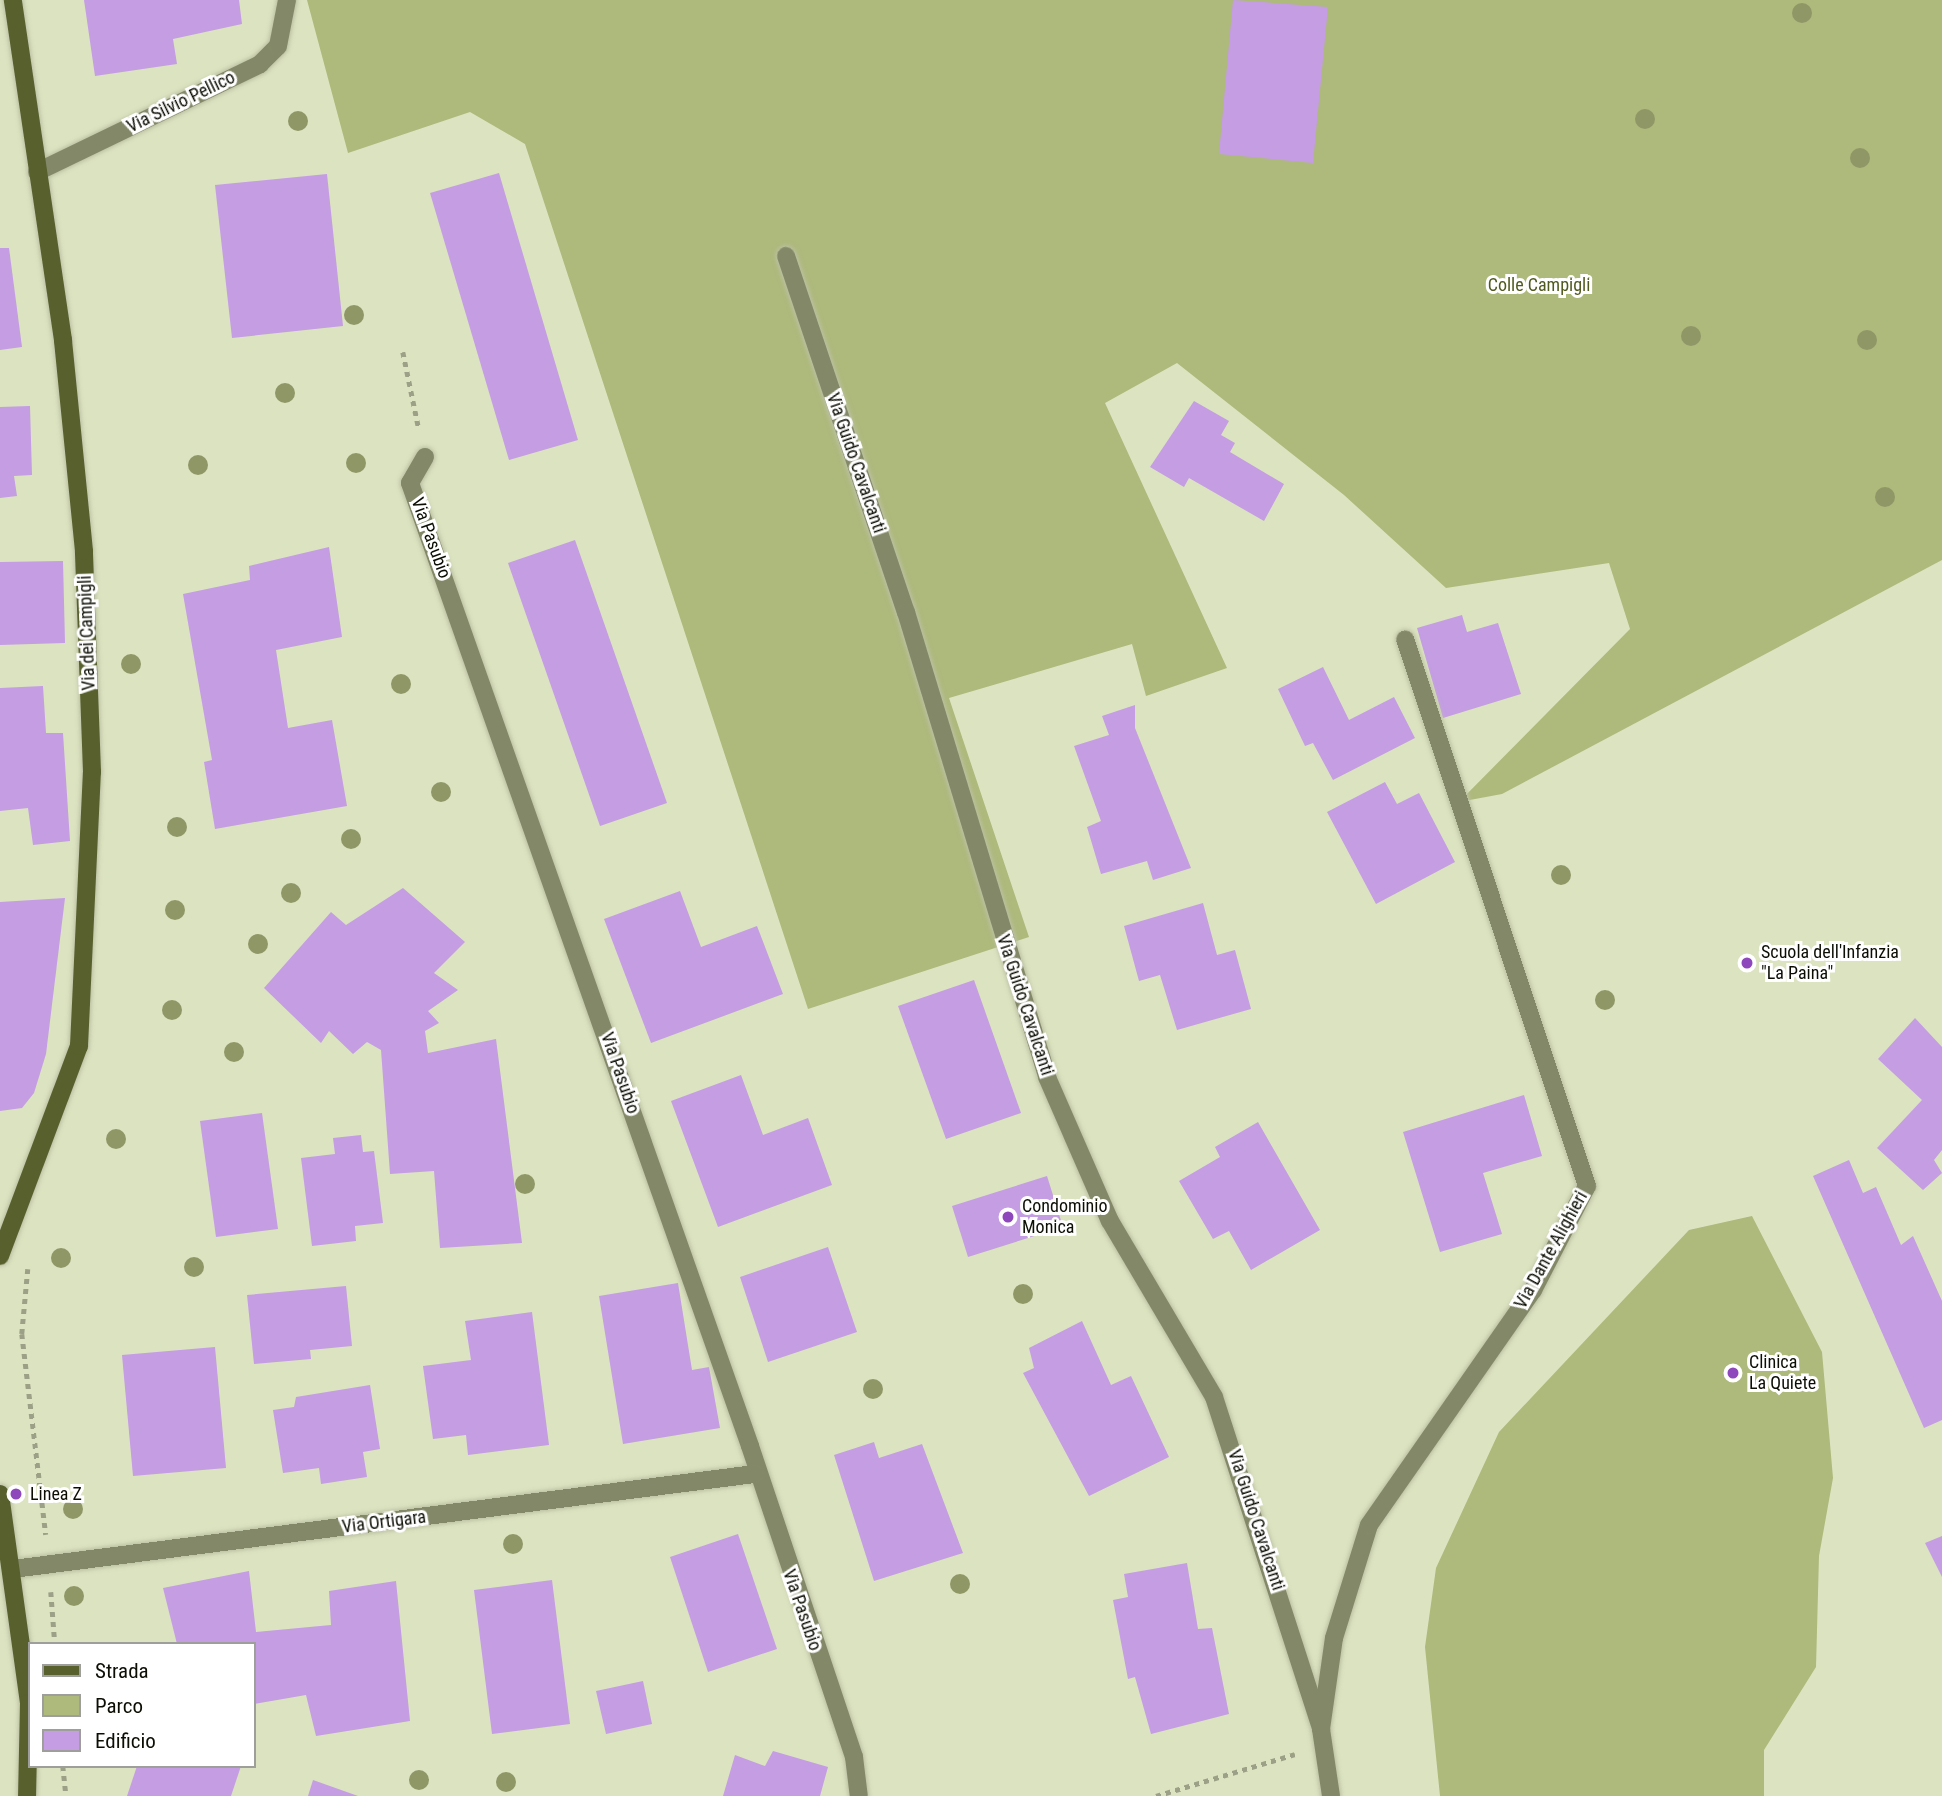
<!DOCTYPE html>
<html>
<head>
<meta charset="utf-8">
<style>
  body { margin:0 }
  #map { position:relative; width:1942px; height:1796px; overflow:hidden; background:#dce3c1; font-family:"Roboto Condensed",sans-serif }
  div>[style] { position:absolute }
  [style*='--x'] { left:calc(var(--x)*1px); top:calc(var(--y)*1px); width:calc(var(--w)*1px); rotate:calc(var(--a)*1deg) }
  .green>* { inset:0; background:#aeb97c }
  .building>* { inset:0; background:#c49de3 }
  .path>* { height:4.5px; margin-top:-2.25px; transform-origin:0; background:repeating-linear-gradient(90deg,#9ba086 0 5px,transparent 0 10px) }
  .roads { filter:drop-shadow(0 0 2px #bbc1a3) drop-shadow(0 0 2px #bbc1a3) }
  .street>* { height:18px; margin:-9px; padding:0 9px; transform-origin:9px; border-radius:9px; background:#838968 }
  .secondary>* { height:18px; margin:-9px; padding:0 9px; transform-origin:9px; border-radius:9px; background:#58602e }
  .trees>* { width:20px; height:20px; margin:-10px; border-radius:50%; background:#909767 }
  .dots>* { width:19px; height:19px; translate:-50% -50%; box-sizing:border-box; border:4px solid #fff; border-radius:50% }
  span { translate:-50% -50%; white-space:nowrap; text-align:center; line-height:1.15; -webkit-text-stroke:6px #fff; paint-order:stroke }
  .street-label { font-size:18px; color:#0c0e04 }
  .park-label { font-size:18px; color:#51591e }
  .poi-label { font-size:18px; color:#0c0e04 }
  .left { translate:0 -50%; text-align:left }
  .legend { position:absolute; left:28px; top:1642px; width:228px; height:126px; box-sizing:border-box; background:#fff; border:2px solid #9e9f9b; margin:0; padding:9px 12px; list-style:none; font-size:21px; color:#0c0e04 }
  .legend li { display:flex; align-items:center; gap:14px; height:35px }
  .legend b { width:35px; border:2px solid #9e9f9b }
</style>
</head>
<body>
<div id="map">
  <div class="green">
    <div style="clip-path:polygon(307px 0,1942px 0,1942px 560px,1502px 794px,1459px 802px,1630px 629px,1609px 563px,1446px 588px,1344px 495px,1177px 363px,1105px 403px,1227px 668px,1146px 696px,1132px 644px,949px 698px,1029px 937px,808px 1009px,525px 144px,470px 112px,348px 153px)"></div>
    <div style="clip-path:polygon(1752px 1216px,1822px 1352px,1833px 1478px,1819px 1556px,1816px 1667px,1764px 1750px,1764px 1796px,1440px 1796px,1425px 1647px,1436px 1568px,1499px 1432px,1689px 1230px)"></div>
  </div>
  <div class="building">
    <div style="clip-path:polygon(84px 0,239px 0,242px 24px,173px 39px,177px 64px,95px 76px)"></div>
    <div style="clip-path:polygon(1233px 0,1328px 7px,1313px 163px,1219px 154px)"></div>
    <div style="clip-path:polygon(499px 173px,578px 440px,509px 460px,430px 193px)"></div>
    <div style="clip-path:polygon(327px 174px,343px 326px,232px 338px,215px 185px)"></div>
    <div style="clip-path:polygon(0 248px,9px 248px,22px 347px,0 350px)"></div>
    <div style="clip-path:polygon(1194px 401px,1229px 421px,1221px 435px,1235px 443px,1230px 452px,1284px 484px,1264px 521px,1189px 478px,1184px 487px,1150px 467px)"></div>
    <div style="clip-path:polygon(30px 406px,32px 475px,14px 476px,17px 496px,0 498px,0 407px)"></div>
    <div style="clip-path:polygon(575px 540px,667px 803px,600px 826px,508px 563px)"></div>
    <div style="clip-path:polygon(329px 547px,342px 637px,276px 650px,288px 728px,332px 720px,347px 806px,215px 829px,204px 762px,212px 760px,183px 594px,250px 580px,249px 566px)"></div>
    <div style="clip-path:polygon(63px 561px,65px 643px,0 645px,0 562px)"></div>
    <div style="clip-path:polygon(1462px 615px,1467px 632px,1498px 623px,1521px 694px,1443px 718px,1417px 628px)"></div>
    <div style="clip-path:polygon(1323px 667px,1349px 720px,1394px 697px,1415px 738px,1333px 780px,1313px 743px,1305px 746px,1278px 689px)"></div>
    <div style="clip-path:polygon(43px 686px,46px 733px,63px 733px,70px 841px,33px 845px,28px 808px,0 811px,0 688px)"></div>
    <div style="clip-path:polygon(1135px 705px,1135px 728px,1191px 868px,1153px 880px,1147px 861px,1101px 874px,1087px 827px,1101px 821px,1074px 746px,1109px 735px,1102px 716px)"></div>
    <div style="clip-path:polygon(1385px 782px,1397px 804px,1419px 793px,1455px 862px,1376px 904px,1327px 812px)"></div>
    <div style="clip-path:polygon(403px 888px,465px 942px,434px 973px,458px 990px,428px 1011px,439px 1023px,425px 1031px,428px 1053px,496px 1039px,522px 1243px,440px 1248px,434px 1171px,390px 1174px,381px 1050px,367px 1042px,353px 1054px,329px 1031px,321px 1043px,264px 988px,331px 912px,346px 925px)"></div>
    <div style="clip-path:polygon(680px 891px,701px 947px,757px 926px,783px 994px,651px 1043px,604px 919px)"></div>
    <div style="clip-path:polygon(65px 898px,46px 1054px,34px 1093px,22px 1108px,0 1111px,0 902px)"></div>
    <div style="clip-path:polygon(1203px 903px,1217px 955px,1235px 950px,1251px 1009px,1177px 1030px,1160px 975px,1139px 981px,1124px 926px)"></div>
    <div style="clip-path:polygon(974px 980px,1021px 1113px,946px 1139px,898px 1006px)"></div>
    <div style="clip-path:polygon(1915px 1018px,1942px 1047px,1942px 1150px,1934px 1160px,1942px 1173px,1923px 1190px,1877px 1148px,1922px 1100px,1878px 1059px)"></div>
    <div style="clip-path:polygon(741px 1075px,763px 1135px,808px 1118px,832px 1185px,718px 1227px,671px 1101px)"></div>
    <div style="clip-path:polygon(1524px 1095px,1542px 1156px,1483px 1173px,1502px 1234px,1440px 1252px,1403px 1132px)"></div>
    <div style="clip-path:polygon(262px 1113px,278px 1229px,216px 1237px,200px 1121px)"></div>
    <div style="clip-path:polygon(1258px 1122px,1320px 1230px,1251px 1270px,1229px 1231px,1213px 1239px,1179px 1181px,1220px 1157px,1215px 1147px)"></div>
    <div style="clip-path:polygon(361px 1135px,363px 1152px,374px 1151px,383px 1223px,355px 1226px,356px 1241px,312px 1246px,301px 1158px,335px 1154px,333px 1138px)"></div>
    <div style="clip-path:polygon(1849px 1160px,1863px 1193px,1876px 1187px,1901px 1245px,1913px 1236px,1942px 1301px,1942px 1420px,1924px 1428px,1813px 1176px)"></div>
    <div style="clip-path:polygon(1047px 1176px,1063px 1227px,968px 1257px,952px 1206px)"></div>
    <div style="clip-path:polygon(828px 1247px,857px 1332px,768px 1362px,740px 1277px)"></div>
    <div style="clip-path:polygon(678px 1283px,692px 1370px,709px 1367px,720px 1428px,623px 1444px,599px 1296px)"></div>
    <div style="clip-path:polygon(346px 1286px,352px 1346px,310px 1350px,311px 1359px,254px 1364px,247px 1295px)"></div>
    <div style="clip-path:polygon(532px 1312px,549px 1445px,468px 1455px,466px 1435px,433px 1439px,423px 1366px,471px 1360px,465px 1321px)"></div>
    <div style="clip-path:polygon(1082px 1321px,1111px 1385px,1131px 1376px,1169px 1457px,1089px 1496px,1023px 1373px,1034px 1368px,1029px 1348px)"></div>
    <div style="clip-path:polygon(215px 1347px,226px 1468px,133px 1476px,122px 1355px)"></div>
    <div style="clip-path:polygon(370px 1385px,380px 1449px,363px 1452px,367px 1477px,321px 1484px,319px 1468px,283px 1473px,273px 1410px,294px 1407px,296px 1397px)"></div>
    <div style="clip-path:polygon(874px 1442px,879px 1458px,922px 1444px,963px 1553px,874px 1581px,834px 1455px)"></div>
    <div style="clip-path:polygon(738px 1534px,777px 1649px,708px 1672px,670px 1557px)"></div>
    <div style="clip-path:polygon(1942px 1536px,1942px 1577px,1925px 1543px)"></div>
    <div style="clip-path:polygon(1187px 1563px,1198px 1629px,1212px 1628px,1229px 1714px,1151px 1734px,1135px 1677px,1128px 1679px,1113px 1600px,1128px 1597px,1124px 1574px)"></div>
    <div style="clip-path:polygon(249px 1571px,256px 1632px,331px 1625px,329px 1591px,396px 1581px,410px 1721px,316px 1736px,306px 1695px,254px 1704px,254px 1644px,177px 1644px,163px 1588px)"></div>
    <div style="clip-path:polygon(552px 1580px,570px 1724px,492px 1734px,474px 1590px)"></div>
    <div style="clip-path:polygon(643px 1681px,652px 1724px,606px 1734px,596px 1691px)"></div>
    <div style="clip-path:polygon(773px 1751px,828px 1767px,820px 1796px,723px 1796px,735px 1755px,765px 1766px)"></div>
    <div style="clip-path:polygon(137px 1766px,241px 1766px,231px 1796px,127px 1796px)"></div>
    <div style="clip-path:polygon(313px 1780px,358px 1796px,308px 1796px)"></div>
  </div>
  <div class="path">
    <div style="--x:403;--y:352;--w:79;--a:78.3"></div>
    <div style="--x:28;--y:1269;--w:65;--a:95.3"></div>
    <div style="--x:22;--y:1334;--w:202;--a:83.2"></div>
    <div style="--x:51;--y:1592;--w:52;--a:85.6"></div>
    <div style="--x:63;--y:1766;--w:30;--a:84"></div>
    <div style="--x:1156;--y:1796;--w:145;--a:-16.8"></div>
  </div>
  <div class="roads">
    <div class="street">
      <div style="--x:37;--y:172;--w:248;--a:-25.8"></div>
      <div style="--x:260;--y:64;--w:25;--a:-45"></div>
      <div style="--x:278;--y:46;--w:47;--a:-78.9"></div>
      <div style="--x:786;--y:256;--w:376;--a:71.4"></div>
      <div style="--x:906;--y:612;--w:486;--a:73.1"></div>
      <div style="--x:1047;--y:1077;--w:157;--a:66.4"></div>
      <div style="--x:1110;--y:1221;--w:204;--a:59.4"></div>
      <div style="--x:1214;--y:1397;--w:349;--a:72.1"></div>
      <div style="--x:425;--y:457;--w:30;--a:120"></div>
      <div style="--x:410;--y:483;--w:1021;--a:70.55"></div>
      <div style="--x:750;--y:1446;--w:328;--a:71.5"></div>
      <div style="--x:854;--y:1757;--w:39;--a:83"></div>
      <div style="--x:13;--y:1569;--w:748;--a:-7.3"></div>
      <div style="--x:1331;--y:1796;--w:68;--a:-98.5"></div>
      <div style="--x:1321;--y:1729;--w:92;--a:-81.9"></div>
      <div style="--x:1334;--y:1638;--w:118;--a:-72.8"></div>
      <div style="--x:1369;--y:1525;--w:287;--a:-55.1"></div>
      <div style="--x:1533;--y:1290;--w:117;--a:-62.6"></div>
      <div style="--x:1587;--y:1186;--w:576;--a:-108.4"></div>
    </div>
    <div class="secondary">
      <div style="--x:0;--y:1256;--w:224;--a:-69.4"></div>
      <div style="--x:79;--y:1046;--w:274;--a:-87.3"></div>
      <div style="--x:92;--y:772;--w:221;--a:-92.1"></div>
      <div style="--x:84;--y:551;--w:212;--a:-95.7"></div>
      <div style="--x:63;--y:340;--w:344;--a:-98.4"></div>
      <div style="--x:0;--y:1494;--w:211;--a:82.1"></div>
      <div style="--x:29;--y:1703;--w:93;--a:91.2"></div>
    </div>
  </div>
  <div class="trees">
    <div style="left:1802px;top:13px"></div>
    <div style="left:1645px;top:119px"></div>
    <div style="left:298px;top:121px"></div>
    <div style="left:1860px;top:158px"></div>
    <div style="left:354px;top:315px"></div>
    <div style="left:1691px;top:336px"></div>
    <div style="left:1867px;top:340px"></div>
    <div style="left:285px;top:393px"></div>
    <div style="left:356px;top:463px"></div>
    <div style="left:198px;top:465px"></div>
    <div style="left:1885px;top:497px"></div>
    <div style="left:131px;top:664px"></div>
    <div style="left:401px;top:684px"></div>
    <div style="left:441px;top:792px"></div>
    <div style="left:177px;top:827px"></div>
    <div style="left:351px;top:839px"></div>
    <div style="left:1561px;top:875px"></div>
    <div style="left:291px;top:893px"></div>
    <div style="left:175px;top:910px"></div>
    <div style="left:258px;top:944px"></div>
    <div style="left:1605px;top:1000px"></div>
    <div style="left:172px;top:1010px"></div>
    <div style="left:234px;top:1052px"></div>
    <div style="left:116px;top:1139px"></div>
    <div style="left:525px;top:1184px"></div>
    <div style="left:61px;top:1258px"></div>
    <div style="left:194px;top:1267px"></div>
    <div style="left:1023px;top:1294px"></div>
    <div style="left:873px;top:1389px"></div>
    <div style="left:73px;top:1509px"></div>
    <div style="left:513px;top:1544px"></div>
    <div style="left:960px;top:1584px"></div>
    <div style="left:74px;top:1596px"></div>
    <div style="left:419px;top:1780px"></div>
    <div style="left:506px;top:1782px"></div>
  </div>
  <div class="dots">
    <div style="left:1747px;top:963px;background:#8e48bb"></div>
    <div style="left:1008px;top:1217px;background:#8e48bb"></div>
    <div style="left:1733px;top:1373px;background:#8e48bb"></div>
    <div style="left:16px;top:1494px;background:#8e48bb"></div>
  </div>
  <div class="street-label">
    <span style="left:181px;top:102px;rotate:-26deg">Via Silvio Pellico</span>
    <span style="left:856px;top:463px;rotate:71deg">Via Guido Cavalcanti</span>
    <span style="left:431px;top:538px;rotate:70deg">Via Pasubio</span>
    <span style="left:87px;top:633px;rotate:-92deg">Via dei Campigli</span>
    <span style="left:1025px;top:1005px;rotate:72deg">Via Guido Cavalcanti</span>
    <span style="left:620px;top:1073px;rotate:71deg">Via Pasubio</span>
    <span style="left:1551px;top:1250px;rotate:-61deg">Via Dante Alighieri</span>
    <span style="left:1256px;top:1520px;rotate:72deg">Via Guido Cavalcanti</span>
    <span style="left:384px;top:1522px;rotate:-7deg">Via Ortigara</span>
    <span style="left:802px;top:1610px;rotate:71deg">Via Pasubio</span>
  </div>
  <div class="park-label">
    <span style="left:1539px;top:285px">Colle Campigli</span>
  </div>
  <div class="poi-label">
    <span class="left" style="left:1761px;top:963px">Scuola dell'Infanzia<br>"La Paina"</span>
    <span class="left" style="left:1022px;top:1217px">Condominio<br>Monica</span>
    <span class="left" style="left:1749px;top:1373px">Clinica<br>La Quiete</span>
    <span class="left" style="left:30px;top:1494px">Linea Z</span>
  </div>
  <ul class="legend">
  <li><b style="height:9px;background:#58602e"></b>Strada</li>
  <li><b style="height:19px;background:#aeb97c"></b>Parco</li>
  <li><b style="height:19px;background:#c49de3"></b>Edificio</li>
  </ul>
</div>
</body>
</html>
